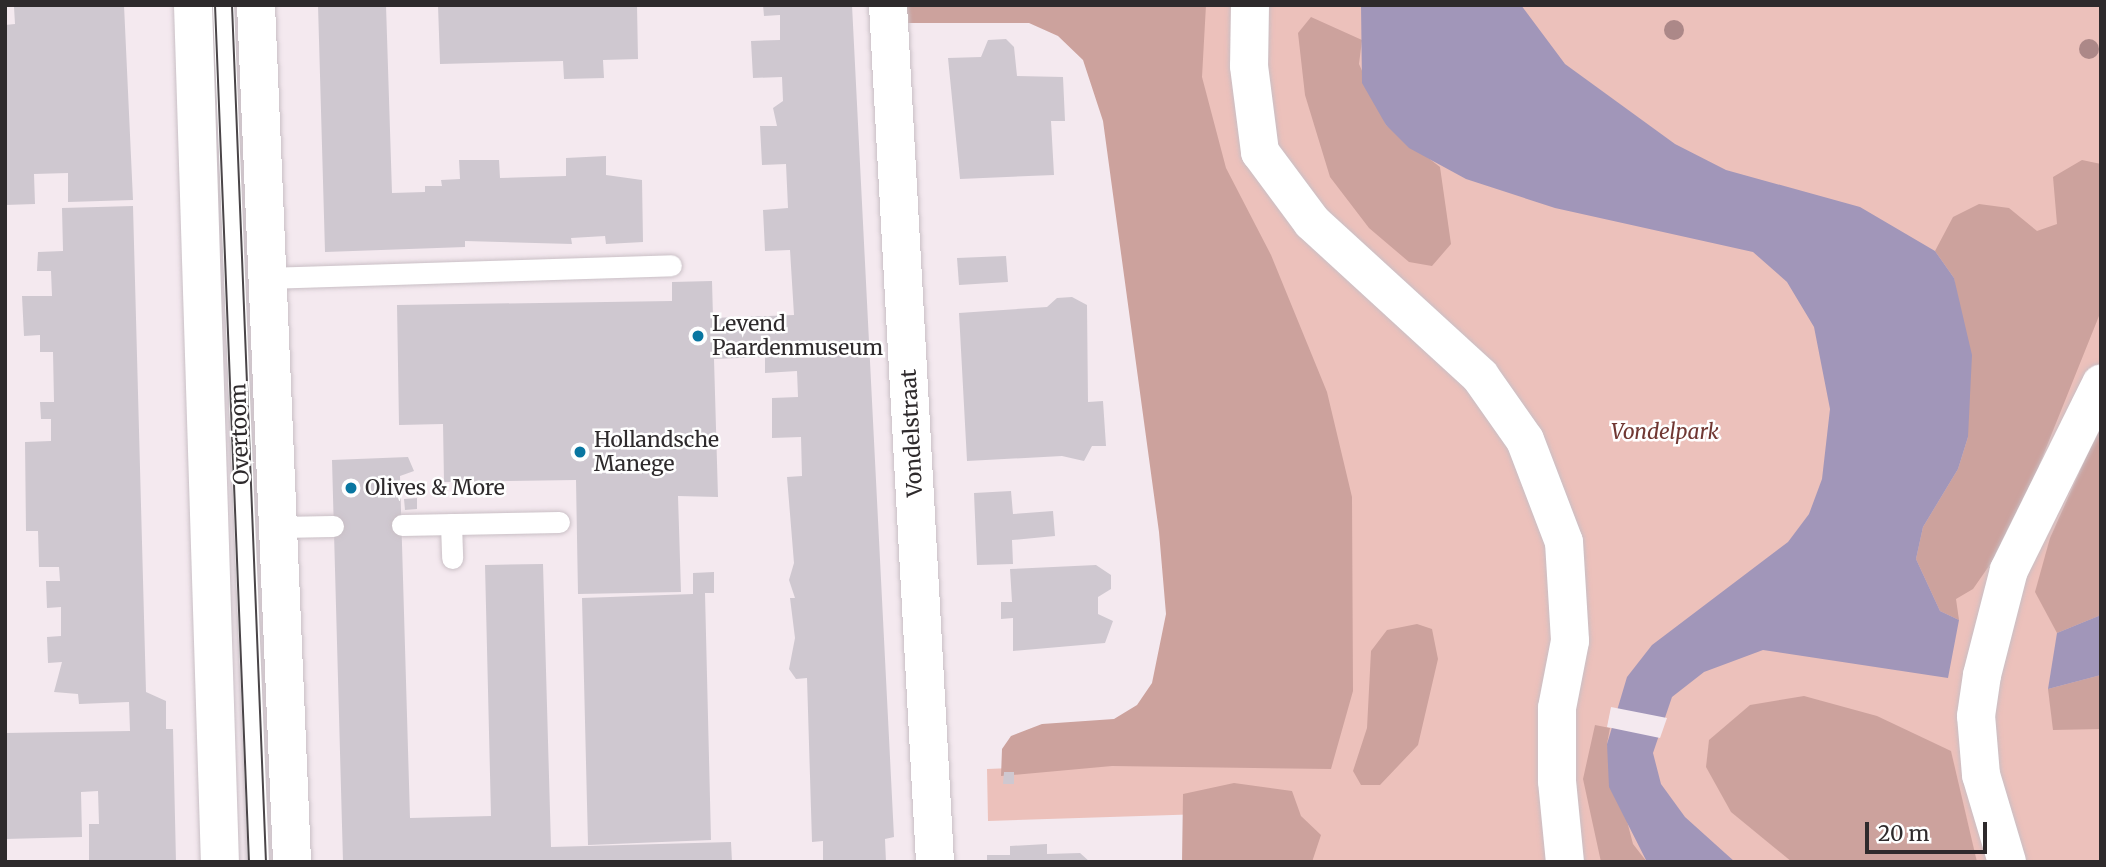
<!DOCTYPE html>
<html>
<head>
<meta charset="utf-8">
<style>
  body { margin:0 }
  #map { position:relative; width:2106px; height:867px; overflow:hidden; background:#f4e9ef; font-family:Merriweather,serif }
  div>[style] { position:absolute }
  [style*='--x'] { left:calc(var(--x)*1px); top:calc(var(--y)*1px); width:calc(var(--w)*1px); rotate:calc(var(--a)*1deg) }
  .green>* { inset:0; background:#ecc1bb }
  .forest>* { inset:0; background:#cca29d }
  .water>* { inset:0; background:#a196b9 }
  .pier>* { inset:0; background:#f4e9ef }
  .building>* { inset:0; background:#cfc8d0 }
  .roads { filter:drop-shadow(0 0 2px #c9bfc5) drop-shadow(0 0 2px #c9bfc5) }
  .lane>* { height:21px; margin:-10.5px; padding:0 10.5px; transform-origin:10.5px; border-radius:10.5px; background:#fff }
  .street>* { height:38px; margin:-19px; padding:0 19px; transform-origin:19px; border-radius:19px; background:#fff }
  .secondary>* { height:38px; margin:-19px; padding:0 19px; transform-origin:19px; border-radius:19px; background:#fff }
  .tram>* { height:2px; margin:-1px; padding:0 1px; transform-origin:1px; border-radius:1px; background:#4a4548 }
  .trees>* { width:20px; height:20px; margin:-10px; border-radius:50%; background:#ac8888 }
  .dots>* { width:19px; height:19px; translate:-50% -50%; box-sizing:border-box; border:4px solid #fff; border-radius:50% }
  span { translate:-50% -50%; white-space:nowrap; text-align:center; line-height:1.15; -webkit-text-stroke:5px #fff; paint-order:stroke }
  .poi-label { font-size:21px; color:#2e2a2c }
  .left { translate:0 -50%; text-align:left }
  .park-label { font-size:21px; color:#713833; font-style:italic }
  .street-label { font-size:21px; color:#2e2a2c }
  .frame { position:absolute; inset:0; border:7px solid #2e2a2c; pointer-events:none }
  .scale { position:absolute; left:1865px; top:822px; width:122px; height:32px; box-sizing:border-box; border:4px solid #2e2a2c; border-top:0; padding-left:9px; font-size:21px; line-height:24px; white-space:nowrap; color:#2e2a2c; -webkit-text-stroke:5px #fff; paint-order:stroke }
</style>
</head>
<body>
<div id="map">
  <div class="green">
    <div style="clip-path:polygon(1165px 5px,2101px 5px,2101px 862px,1206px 862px,1204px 814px,988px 821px,987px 769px,1145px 762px,1178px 704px)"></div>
  </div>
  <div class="forest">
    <div style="clip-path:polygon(904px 5px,1206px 5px,1202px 77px,1226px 168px,1271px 255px,1327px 392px,1352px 497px,1353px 691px,1331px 769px,1112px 766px,1001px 776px,1002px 749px,1011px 736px,1042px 724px,1114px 719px,1137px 705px,1152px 683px,1166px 614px,1159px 532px,1103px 121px,1083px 60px,1058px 36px,1029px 23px,905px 23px)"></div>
    <div style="clip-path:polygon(1311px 17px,1362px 40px,1359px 64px,1386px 125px,1440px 167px,1451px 244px,1432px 266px,1409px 262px,1369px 228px,1330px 177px,1305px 95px,1298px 33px)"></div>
    <div style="clip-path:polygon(2082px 160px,2101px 164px,2101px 311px,2012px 533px,1973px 589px,1956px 599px,1959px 620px,1940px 611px,1916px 559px,1923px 527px,1958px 469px,1968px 437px,1954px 278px,1935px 251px,1953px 217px,1979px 204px,2009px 208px,2037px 231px,2057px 224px,2053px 177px)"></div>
    <div style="clip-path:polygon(2101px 424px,2101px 615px,2057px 633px,2035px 592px,2050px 538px)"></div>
    <div style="clip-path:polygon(1417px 624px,1432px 629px,1438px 659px,1418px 745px,1380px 785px,1361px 785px,1353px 771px,1367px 728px,1371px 651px,1387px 630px)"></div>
    <div style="clip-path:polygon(2101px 675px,2101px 729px,2053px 730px,2048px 689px)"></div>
    <div style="clip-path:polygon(1804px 696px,1877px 716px,1951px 751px,1977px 862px,1792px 862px,1731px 812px,1706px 767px,1709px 740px,1750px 705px)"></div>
    <div style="clip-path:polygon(1595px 725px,1610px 728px,1607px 744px,1633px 844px,1647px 862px,1601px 862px,1583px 779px)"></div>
    <div style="clip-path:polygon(1234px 783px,1292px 791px,1301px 816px,1321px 835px,1312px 862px,1182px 862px,1183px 794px)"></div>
  </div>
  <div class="water">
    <div style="clip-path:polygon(1361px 5px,1521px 5px,1565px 64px,1675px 144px,1726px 170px,1860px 207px,1935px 251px,1954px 278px,1972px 355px,1968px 437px,1958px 469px,1923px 527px,1916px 559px,1940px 611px,1959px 620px,1948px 678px,1763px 650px,1704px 672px,1672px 697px,1653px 753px,1661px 784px,1685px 817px,1735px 862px,1647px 862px,1609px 787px,1607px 744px,1627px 677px,1652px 645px,1788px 542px,1809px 514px,1822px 479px,1830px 409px,1814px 327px,1787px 282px,1753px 252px,1555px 208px,1466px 179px,1409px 148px,1386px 125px,1362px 83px)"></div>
    <div style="clip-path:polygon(2101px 615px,2101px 675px,2048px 689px,2057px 633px)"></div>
  </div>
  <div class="pier">
    <div style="clip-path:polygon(1611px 707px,1667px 718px,1660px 738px,1607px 727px)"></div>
  </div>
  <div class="building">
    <div style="clip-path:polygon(124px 5px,133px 200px,68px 202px,68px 173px,34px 174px,35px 204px,5px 205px,5px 25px,15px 24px,14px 7px)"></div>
    <div style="clip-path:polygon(318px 5px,386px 5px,392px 193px,425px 192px,425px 186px,442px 186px,441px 180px,460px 179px,459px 160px,499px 160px,500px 178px,566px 176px,566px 158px,606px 156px,606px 175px,642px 180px,643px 242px,606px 244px,605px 236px,571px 238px,572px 244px,465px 241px,465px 247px,325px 252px)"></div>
    <div style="clip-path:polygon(438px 5px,637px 5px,638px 59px,603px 60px,604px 78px,564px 79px,563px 61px,440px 64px)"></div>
    <div style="clip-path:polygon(763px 5px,852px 5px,894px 837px,885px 839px,886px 862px,823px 862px,823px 841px,812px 842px,807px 678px,796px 679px,789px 669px,795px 638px,790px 598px,795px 598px,789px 580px,794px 563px,787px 477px,802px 476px,801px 437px,772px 438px,772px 398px,798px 397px,797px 371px,765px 373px,765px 357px,714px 359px,718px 497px,678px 496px,681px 592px,578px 594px,576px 480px,444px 482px,443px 424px,399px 425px,397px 305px,672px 301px,672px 282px,712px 281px,713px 318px,794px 315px,790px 250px,765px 251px,763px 210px,788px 208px,786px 164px,762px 165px,760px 126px,777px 126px,773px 108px,783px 101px,782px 77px,753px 78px,751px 41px,780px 40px,780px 15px,764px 16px)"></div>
    <div style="clip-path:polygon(1006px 39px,1014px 47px,1017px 76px,1063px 77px,1065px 121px,1051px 121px,1054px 175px,960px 179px,948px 58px,981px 57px,988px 40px)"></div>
    <div style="clip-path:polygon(133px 206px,146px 692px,166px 701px,166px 729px,173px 729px,176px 862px,89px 862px,89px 824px,99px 824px,98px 791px,81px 792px,82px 837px,5px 839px,5px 733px,130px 731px,129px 702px,79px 704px,78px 694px,54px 692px,62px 662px,48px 663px,47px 637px,61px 636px,61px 607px,47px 608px,46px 581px,60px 581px,59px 567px,39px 567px,38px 531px,26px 531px,25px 442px,51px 441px,51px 419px,41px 419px,40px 402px,54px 402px,53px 352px,40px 352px,40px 335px,24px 336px,22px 296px,52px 296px,51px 271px,37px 271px,38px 252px,63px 251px,62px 208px)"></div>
    <div style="clip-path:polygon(1006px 256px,1008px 282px,959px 285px,957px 258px)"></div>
    <div style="clip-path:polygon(1072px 297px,1087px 305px,1088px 402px,1103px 401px,1106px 446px,1092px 446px,1084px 461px,1062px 456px,967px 461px,959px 313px,1047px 307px,1057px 298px)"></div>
    <div style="clip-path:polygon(408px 457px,414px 471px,400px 476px,410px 818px,491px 816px,485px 565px,543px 564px,551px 847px,731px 842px,732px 862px,343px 862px,332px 460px)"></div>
    <div style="clip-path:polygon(1011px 491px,1013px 514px,1053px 511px,1055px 536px,1012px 540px,1013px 564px,977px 565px,974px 493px)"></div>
    <div style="clip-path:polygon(417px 498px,417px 509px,405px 510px,404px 499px)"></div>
    <div style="clip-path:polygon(1096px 565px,1111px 575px,1111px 589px,1098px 597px,1098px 614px,1113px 621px,1105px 643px,1013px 651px,1013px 618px,1001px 619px,1001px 602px,1012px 602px,1010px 569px)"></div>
    <div style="clip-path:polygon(714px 572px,714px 593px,705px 593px,711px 840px,588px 845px,582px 598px,693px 594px,693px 573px)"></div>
    <div style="clip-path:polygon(1004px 772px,1014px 772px,1014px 784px,1003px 784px)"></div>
    <div style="clip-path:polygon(1047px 844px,1047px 854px,1080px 853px,1090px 862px,987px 862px,987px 855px,1010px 855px,1010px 846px)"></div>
  </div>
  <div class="roads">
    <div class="lane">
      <div style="--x:223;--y:5;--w:858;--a:87.66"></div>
      <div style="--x:268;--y:278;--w:403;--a:-1.8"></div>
      <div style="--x:451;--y:524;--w:34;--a:88"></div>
      <div style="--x:402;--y:525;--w:157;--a:-1.1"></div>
      <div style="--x:279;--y:527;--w:54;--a:-1.1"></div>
    </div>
    <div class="street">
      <div style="--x:888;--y:5;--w:858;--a:86.86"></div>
      <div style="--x:1250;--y:5;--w:61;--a:90.9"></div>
      <div style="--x:1249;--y:66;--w:87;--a:82.7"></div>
      <div style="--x:1260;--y:152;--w:87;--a:53.4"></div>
      <div style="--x:1312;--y:222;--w:228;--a:42.5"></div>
      <div style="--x:1480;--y:376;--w:78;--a:54.9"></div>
      <div style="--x:1525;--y:440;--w:109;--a:69.1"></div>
      <div style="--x:1564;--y:542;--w:99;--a:86.5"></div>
      <div style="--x:1570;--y:641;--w:68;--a:101"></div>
      <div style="--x:1557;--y:708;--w:73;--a:90"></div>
      <div style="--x:1557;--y:781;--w:81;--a:84.4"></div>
      <div style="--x:2007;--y:862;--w:91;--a:-106.6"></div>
      <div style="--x:1981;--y:775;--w:59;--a:-94.8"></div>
      <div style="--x:1976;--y:716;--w:41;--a:-81.7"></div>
      <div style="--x:1982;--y:675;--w:108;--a:-75.6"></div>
      <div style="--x:2009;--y:570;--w:208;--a:-63.7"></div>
    </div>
    <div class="secondary">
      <div style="--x:193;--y:5;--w:857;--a:88.2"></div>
      <div style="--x:256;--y:5;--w:858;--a:87.59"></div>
    </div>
  </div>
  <div class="tram">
    <div style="--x:215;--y:5;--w:858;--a:87.73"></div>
    <div style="--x:232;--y:5;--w:858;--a:87.73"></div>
  </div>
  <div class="trees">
    <div style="left:1674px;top:30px"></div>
    <div style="left:2089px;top:49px"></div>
  </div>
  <div class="dots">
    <div style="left:698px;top:336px;background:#0976a1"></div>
    <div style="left:580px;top:452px;background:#0976a1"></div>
    <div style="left:351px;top:488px;background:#0976a1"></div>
  </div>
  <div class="poi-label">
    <span class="left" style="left:712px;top:336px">Levend<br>Paardenmuseum</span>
    <span class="left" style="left:594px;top:452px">Hollandsche<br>Manege</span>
    <span class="left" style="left:365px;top:488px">Olives &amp; More</span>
  </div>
  <div class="park-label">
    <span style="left:1665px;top:432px">Vondelpark</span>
  </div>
  <div class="street-label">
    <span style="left:912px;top:433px;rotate:-93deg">Vondelstraat</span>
    <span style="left:240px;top:434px;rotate:-92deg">Overtoom</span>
  </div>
  <div class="frame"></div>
  <div class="scale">20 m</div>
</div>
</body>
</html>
